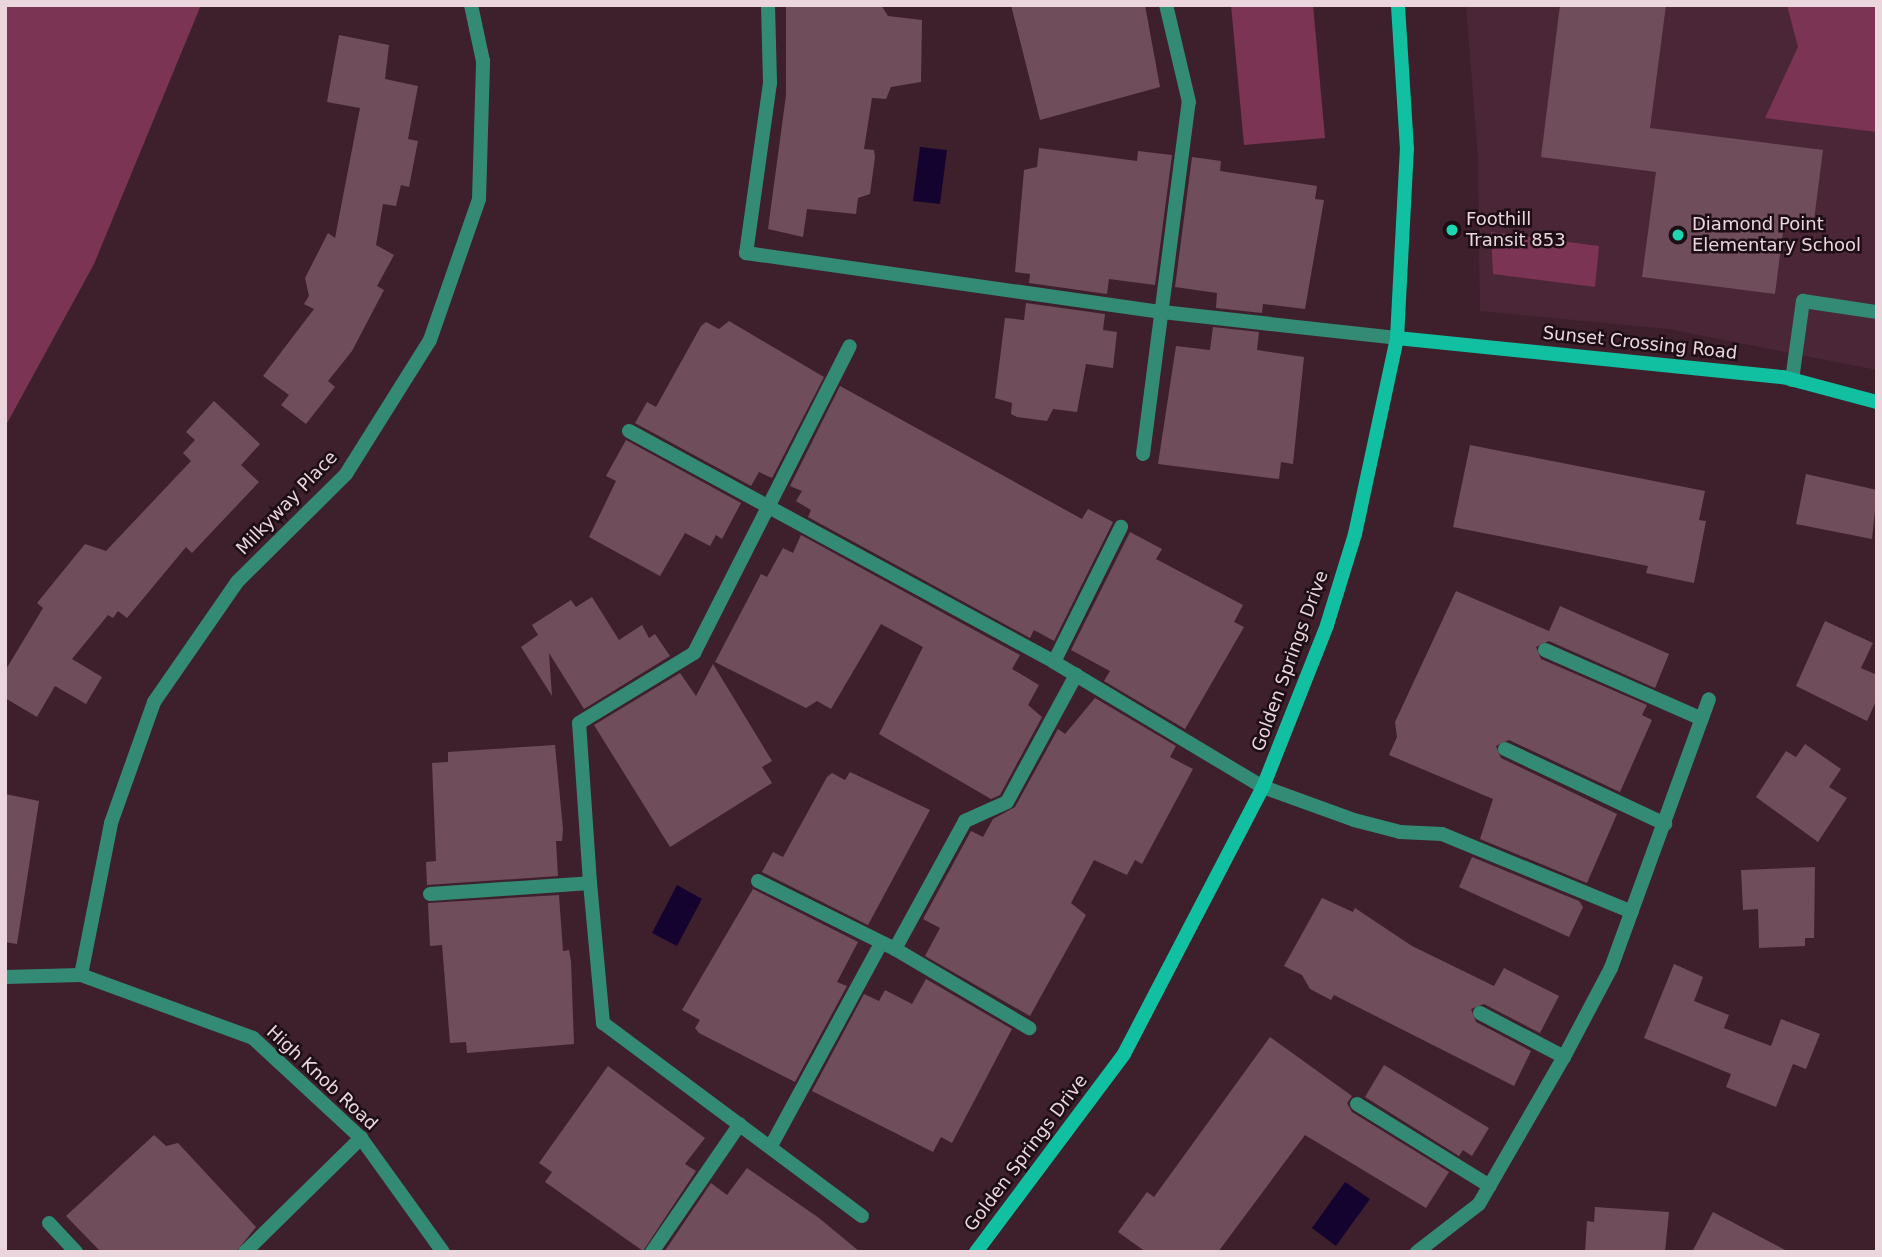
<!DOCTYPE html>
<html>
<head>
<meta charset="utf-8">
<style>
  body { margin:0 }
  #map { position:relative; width:1882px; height:1257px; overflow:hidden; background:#3e202c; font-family:"DejaVu Sans",sans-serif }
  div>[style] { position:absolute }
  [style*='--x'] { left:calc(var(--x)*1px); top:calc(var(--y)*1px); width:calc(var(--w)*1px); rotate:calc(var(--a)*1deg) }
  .built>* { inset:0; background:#4b2636 }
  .green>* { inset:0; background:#7c3454 }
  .water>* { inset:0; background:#14032f }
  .building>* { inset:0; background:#704d5b }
  .lane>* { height:14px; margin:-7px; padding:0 7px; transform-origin:7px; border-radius:7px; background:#338a75 }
  .street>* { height:14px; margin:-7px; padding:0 7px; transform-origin:7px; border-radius:7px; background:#338a75 }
  .secondary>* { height:14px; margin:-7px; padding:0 7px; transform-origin:7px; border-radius:7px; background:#10c0a0 }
  .dots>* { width:19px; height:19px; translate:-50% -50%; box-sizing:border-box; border:4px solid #1c0e14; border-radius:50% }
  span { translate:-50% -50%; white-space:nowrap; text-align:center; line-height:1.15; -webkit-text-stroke:5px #1c0e14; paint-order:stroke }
  .poi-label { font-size:18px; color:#ebd6dd }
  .left { translate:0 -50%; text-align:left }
  .street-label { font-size:18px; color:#ebd6dd }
  .frame { position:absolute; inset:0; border:7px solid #ebd6dd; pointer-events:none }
</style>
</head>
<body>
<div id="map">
  <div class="built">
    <div style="clip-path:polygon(1466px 5px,1877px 5px,1877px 370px,1668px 329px,1480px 311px,1478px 158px)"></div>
  </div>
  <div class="green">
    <div style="clip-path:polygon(5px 5px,201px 5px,94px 264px,5px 427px)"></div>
    <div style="clip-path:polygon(1231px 5px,1313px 5px,1325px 138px,1244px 145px)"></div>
    <div style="clip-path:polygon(1787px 5px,1877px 5px,1877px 132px,1765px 118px,1798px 47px)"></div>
    <div style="clip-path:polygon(1491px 232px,1599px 246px,1595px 287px,1493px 274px)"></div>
  </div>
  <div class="water">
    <div style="clip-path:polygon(920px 147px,947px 150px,940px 204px,913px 201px)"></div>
    <div style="clip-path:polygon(677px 885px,702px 899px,677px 946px,652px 933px)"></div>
    <div style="clip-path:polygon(1345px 1182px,1370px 1199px,1336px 1246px,1312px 1228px)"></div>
  </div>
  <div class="building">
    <div style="clip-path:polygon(786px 5px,881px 5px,888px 16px,922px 20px,921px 82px,891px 87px,886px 99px,872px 98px,864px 149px,874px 150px,875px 157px,870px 194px,858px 198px,856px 214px,807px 209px,803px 237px,768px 229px,786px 95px)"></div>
    <div style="clip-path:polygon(1011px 5px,1145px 5px,1160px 87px,1040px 120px)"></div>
    <div style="clip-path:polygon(1560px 5px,1666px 5px,1650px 128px,1823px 150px,1814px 220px,1785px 216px,1775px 294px,1642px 277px,1656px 172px,1541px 157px)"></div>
    <div style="clip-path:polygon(339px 35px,389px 45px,385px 79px,418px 86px,408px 139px,418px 141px,409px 187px,401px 185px,396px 206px,383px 204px,376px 245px,394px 255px,377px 286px,384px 290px,352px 351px,328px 381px,335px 387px,306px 424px,281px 405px,289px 395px,263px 376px,314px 309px,304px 304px,309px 296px,305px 278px,328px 233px,335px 238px,360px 108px,327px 102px)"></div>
    <div style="clip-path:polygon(1039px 148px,1137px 161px,1138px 151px,1172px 155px,1155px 285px,1109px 279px,1107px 294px,1029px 283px,1030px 274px,1015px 272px,1024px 170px,1037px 167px)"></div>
    <div style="clip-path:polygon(1192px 157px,1221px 161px,1220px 171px,1317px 186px,1315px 199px,1324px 200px,1305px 309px,1263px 304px,1262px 313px,1216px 308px,1217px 293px,1175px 287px)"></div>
    <div style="clip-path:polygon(1026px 303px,1105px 314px,1103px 330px,1117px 332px,1113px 368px,1086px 364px,1077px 412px,1053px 409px,1047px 421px,1017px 417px,1011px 414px,1012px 403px,995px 398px,1005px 318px,1024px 320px)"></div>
    <div style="clip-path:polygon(729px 321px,824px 377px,772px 478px,759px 472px,751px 486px,635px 423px,647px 402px,656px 407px,701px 326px,706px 322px,719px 329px)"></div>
    <div style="clip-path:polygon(1213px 327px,1259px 332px,1257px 350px,1304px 357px,1293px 464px,1281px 462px,1279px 479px,1158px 464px,1176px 346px,1210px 350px)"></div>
    <div style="clip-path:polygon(840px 386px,1082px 519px,1088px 509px,1113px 522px,1054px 641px,1034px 630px,1030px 638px,808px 517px,811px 510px,796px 501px,802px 491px,790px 486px)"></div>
    <div style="clip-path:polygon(214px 401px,260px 444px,241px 465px,259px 482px,192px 553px,186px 547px,127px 618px,118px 611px,113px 618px,108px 615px,72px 659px,102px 677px,86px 704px,55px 686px,37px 717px,5px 698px,5px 671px,43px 608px,37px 603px,85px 544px,106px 551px,191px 461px,183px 453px,195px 440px,186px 432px)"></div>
    <div style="clip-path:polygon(626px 440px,741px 503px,722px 539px,716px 535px,710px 546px,685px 533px,660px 576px,589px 537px,616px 481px,606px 476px)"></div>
    <div style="clip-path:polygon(1470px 445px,1705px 491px,1699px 520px,1706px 521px,1694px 583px,1646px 573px,1648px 566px,1453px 527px)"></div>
    <div style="clip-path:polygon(1806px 474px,1877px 490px,1872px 539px,1796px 524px)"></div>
    <div style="clip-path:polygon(1130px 532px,1162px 549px,1156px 559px,1243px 605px,1234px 622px,1244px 627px,1185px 729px,1104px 681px,1110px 671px,1071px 650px)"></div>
    <div style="clip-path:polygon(801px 535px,1020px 655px,1012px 669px,1039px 685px,1028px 705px,1042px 717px,1000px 795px,991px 799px,879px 734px,923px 647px,881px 624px,831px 709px,817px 701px,806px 708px,715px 662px,761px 574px,767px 577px,783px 548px,793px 553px)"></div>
    <div style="clip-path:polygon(1456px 591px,1549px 631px,1560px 606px,1669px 654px,1655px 688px,1549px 641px,1536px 647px,1541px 659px,1647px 705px,1642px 715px,1652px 720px,1620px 792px,1509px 740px,1496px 746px,1501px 758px,1617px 814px,1587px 883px,1480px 839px,1493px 799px,1389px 755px,1397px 737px,1395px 722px)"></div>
    <div style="clip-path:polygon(592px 597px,619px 640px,642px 625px,649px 638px,655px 634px,670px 656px,584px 709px,549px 653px,552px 696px,521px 647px,538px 635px,532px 625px,571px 600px,576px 607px)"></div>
    <div style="clip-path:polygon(1825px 621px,1873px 643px,1861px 668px,1877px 675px,1877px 699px,1867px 721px,1796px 686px)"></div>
    <div style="clip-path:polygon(713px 664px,772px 761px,762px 767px,772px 783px,670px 847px,594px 725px,680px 673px,696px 696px)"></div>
    <div style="clip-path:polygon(1095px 698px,1176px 746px,1170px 757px,1193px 769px,1142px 864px,1135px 860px,1127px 875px,1094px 860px,1071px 903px,1086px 915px,1030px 1016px,925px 956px,940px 928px,923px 919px,971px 831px,983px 837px,993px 819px,1015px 807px,1058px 729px,1065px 734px)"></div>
    <div style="clip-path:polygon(1805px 744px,1841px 769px,1829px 787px,1847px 798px,1818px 842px,1756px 797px,1786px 751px,1796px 757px)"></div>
    <div style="clip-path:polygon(555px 745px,563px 829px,562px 841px,556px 841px,558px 876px,427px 885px,426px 862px,436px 861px,432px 763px,448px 762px,448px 752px)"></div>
    <div style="clip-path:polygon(850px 772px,930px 810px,868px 925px,762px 872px,773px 852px,783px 857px,827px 777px,832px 773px,845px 780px)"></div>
    <div style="clip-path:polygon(5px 794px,39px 801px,17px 944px,5px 942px)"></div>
    <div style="clip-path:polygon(1472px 857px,1579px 901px,1583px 907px,1569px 937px,1459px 887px)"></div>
    <div style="clip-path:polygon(1815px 867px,1814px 938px,1805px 938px,1805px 946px,1759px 948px,1758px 909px,1743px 910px,1741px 870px)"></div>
    <div style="clip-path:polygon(753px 889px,858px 942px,837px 982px,847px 986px,795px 1082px,699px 1033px,695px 1028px,700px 1020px,682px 1010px)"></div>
    <div style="clip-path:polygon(559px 895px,563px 951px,569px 950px,571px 961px,574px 1044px,467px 1053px,466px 1042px,450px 1043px,442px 945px,430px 946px,428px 903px)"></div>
    <div style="clip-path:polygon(1322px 898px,1353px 912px,1355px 908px,1412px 946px,1494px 986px,1504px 968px,1559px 996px,1540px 1033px,1484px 1004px,1471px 1009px,1476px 1022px,1531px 1051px,1514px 1086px,1334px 995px,1331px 1000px,1310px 989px,1302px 975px,1284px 966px)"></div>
    <div style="clip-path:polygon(1674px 964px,1703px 977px,1694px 1001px,1729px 1015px,1724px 1028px,1771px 1046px,1781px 1019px,1820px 1034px,1806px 1069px,1793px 1064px,1776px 1107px,1726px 1087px,1731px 1074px,1644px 1038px)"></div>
    <div style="clip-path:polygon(926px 979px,1012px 1029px,952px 1143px,941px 1137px,933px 1152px,812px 1091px,864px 994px,879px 1001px,885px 990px,912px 1004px)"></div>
    <div style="clip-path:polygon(1270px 1037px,1352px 1096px,1347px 1103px,1352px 1112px,1449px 1172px,1426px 1208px,1305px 1135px,1218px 1252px,1146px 1252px,1118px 1232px,1147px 1192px,1154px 1197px)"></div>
    <div style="clip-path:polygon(1384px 1065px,1489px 1128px,1472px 1156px,1463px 1150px,1459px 1156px,1365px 1097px)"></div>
    <div style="clip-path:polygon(608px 1066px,705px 1138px,685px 1164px,696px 1171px,643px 1251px,545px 1182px,552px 1172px,539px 1163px)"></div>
    <div style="clip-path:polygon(154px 1135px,166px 1146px,178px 1143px,256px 1227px,236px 1252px,101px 1252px,66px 1216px)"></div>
    <div style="clip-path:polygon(747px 1168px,819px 1218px,860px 1252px,664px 1252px,711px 1183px,727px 1195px)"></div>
    <div style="clip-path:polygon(1595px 1207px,1669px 1212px,1665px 1252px,1585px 1252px,1587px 1221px,1594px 1222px)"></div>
    <div style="clip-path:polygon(1713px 1212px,1789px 1252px,1692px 1252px)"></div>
  </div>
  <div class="lane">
    <div style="--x:768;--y:5;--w:78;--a:88.5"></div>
    <div style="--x:770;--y:83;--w:172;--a:98"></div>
    <div style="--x:746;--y:253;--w:420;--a:8.1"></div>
    <div style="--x:1162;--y:312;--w:236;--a:6.3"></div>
    <div style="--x:1792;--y:380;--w:80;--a:-82.1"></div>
    <div style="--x:1803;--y:301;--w:75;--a:8.5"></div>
    <div style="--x:629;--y:431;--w:484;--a:28.5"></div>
    <div style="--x:1054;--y:662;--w:244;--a:30.9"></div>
    <div style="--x:1143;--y:454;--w:355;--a:-82.6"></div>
    <div style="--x:1189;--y:102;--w:100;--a:-103.3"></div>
    <div style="--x:1054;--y:662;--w:151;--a:-63.6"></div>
    <div style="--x:758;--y:881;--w:153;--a:26.4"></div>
    <div style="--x:895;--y:949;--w:156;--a:30.5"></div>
    <div style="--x:590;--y:883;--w:160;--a:-93.9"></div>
    <div style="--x:579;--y:723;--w:135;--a:-31.3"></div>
    <div style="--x:694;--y:653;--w:344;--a:-63.1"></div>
    <div style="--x:430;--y:894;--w:160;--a:-3.9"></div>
    <div style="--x:590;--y:883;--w:141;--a:84.7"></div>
    <div style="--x:603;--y:1023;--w:323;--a:36.7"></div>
    <div style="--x:895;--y:949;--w:146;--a:-61.3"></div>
    <div style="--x:965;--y:821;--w:46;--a:-24.3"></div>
    <div style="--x:1007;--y:802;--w:145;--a:-61.5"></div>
    <div style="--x:771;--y:1146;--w:231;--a:-61.5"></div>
    <div style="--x:49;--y:1223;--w:40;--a:47"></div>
    <div style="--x:245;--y:1252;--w:163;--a:-44.5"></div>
    <div style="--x:652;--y:1252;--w:155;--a:-55.5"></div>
  </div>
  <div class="street">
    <div style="--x:1545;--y:650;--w:171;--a:23.7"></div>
    <div style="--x:1505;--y:749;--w:177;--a:25.1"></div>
    <div style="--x:1263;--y:787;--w:97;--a:19.9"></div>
    <div style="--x:1354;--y:820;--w:48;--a:14.6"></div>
    <div style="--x:1400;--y:832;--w:42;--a:2.7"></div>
    <div style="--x:1442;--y:834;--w:205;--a:22.3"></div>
    <div style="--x:81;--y:975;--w:155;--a:-78.8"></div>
    <div style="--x:111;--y:823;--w:128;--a:-70.4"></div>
    <div style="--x:154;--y:702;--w:146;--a:-55.3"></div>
    <div style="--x:237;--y:582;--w:153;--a:-44.7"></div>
    <div style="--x:346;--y:474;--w:158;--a:-57.9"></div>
    <div style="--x:430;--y:340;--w:149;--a:-70.8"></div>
    <div style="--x:479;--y:199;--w:138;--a:-88.3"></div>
    <div style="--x:483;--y:61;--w:57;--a:-102.1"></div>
    <div style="--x:5;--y:977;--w:76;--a:-1.5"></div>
    <div style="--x:81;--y:975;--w:183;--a:20.1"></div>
    <div style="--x:253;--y:1038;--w:147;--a:42.8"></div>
    <div style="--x:361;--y:1138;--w:140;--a:54.3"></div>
    <div style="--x:1480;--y:1013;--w:95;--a:27.6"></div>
    <div style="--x:1357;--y:1104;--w:156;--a:31.7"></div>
    <div style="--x:1417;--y:1252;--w:78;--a:-37.7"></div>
    <div style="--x:1479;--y:1204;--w:170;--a:-60"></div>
    <div style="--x:1564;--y:1057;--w:101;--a:-62.2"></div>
    <div style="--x:1611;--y:968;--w:286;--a:-70"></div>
  </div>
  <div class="secondary">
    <div style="--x:1397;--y:338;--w:388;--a:5.8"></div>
    <div style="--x:1783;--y:377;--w:97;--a:14.9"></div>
    <div style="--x:976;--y:1252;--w:247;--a:-53.2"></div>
    <div style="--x:1124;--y:1054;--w:301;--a:-62.5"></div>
    <div style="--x:1263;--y:787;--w:174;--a:-68.4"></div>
    <div style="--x:1327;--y:625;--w:95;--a:-72.9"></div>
    <div style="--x:1355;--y:534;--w:200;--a:-77.9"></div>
    <div style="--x:1397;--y:338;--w:189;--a:-87"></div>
    <div style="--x:1407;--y:149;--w:144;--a:-93.6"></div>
  </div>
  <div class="dots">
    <div style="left:1452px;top:230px;background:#1cd5b1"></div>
    <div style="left:1678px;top:235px;background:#1cd5b1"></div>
  </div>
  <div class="poi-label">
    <span class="left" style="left:1466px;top:230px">Foothill<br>Transit 853</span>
    <span class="left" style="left:1692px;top:235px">Diamond Point<br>Elementary School</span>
  </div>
  <div class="street-label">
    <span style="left:1640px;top:343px;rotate:6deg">Sunset Crossing Road</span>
    <span style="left:287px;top:503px;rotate:-46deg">Milkyway Place</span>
    <span style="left:1290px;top:661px;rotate:-70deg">Golden Springs Drive</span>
    <span style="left:322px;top:1078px;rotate:43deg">High Knob Road</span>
    <span style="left:1026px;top:1153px;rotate:-53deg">Golden Springs Drive</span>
  </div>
  <div class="frame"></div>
</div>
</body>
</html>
